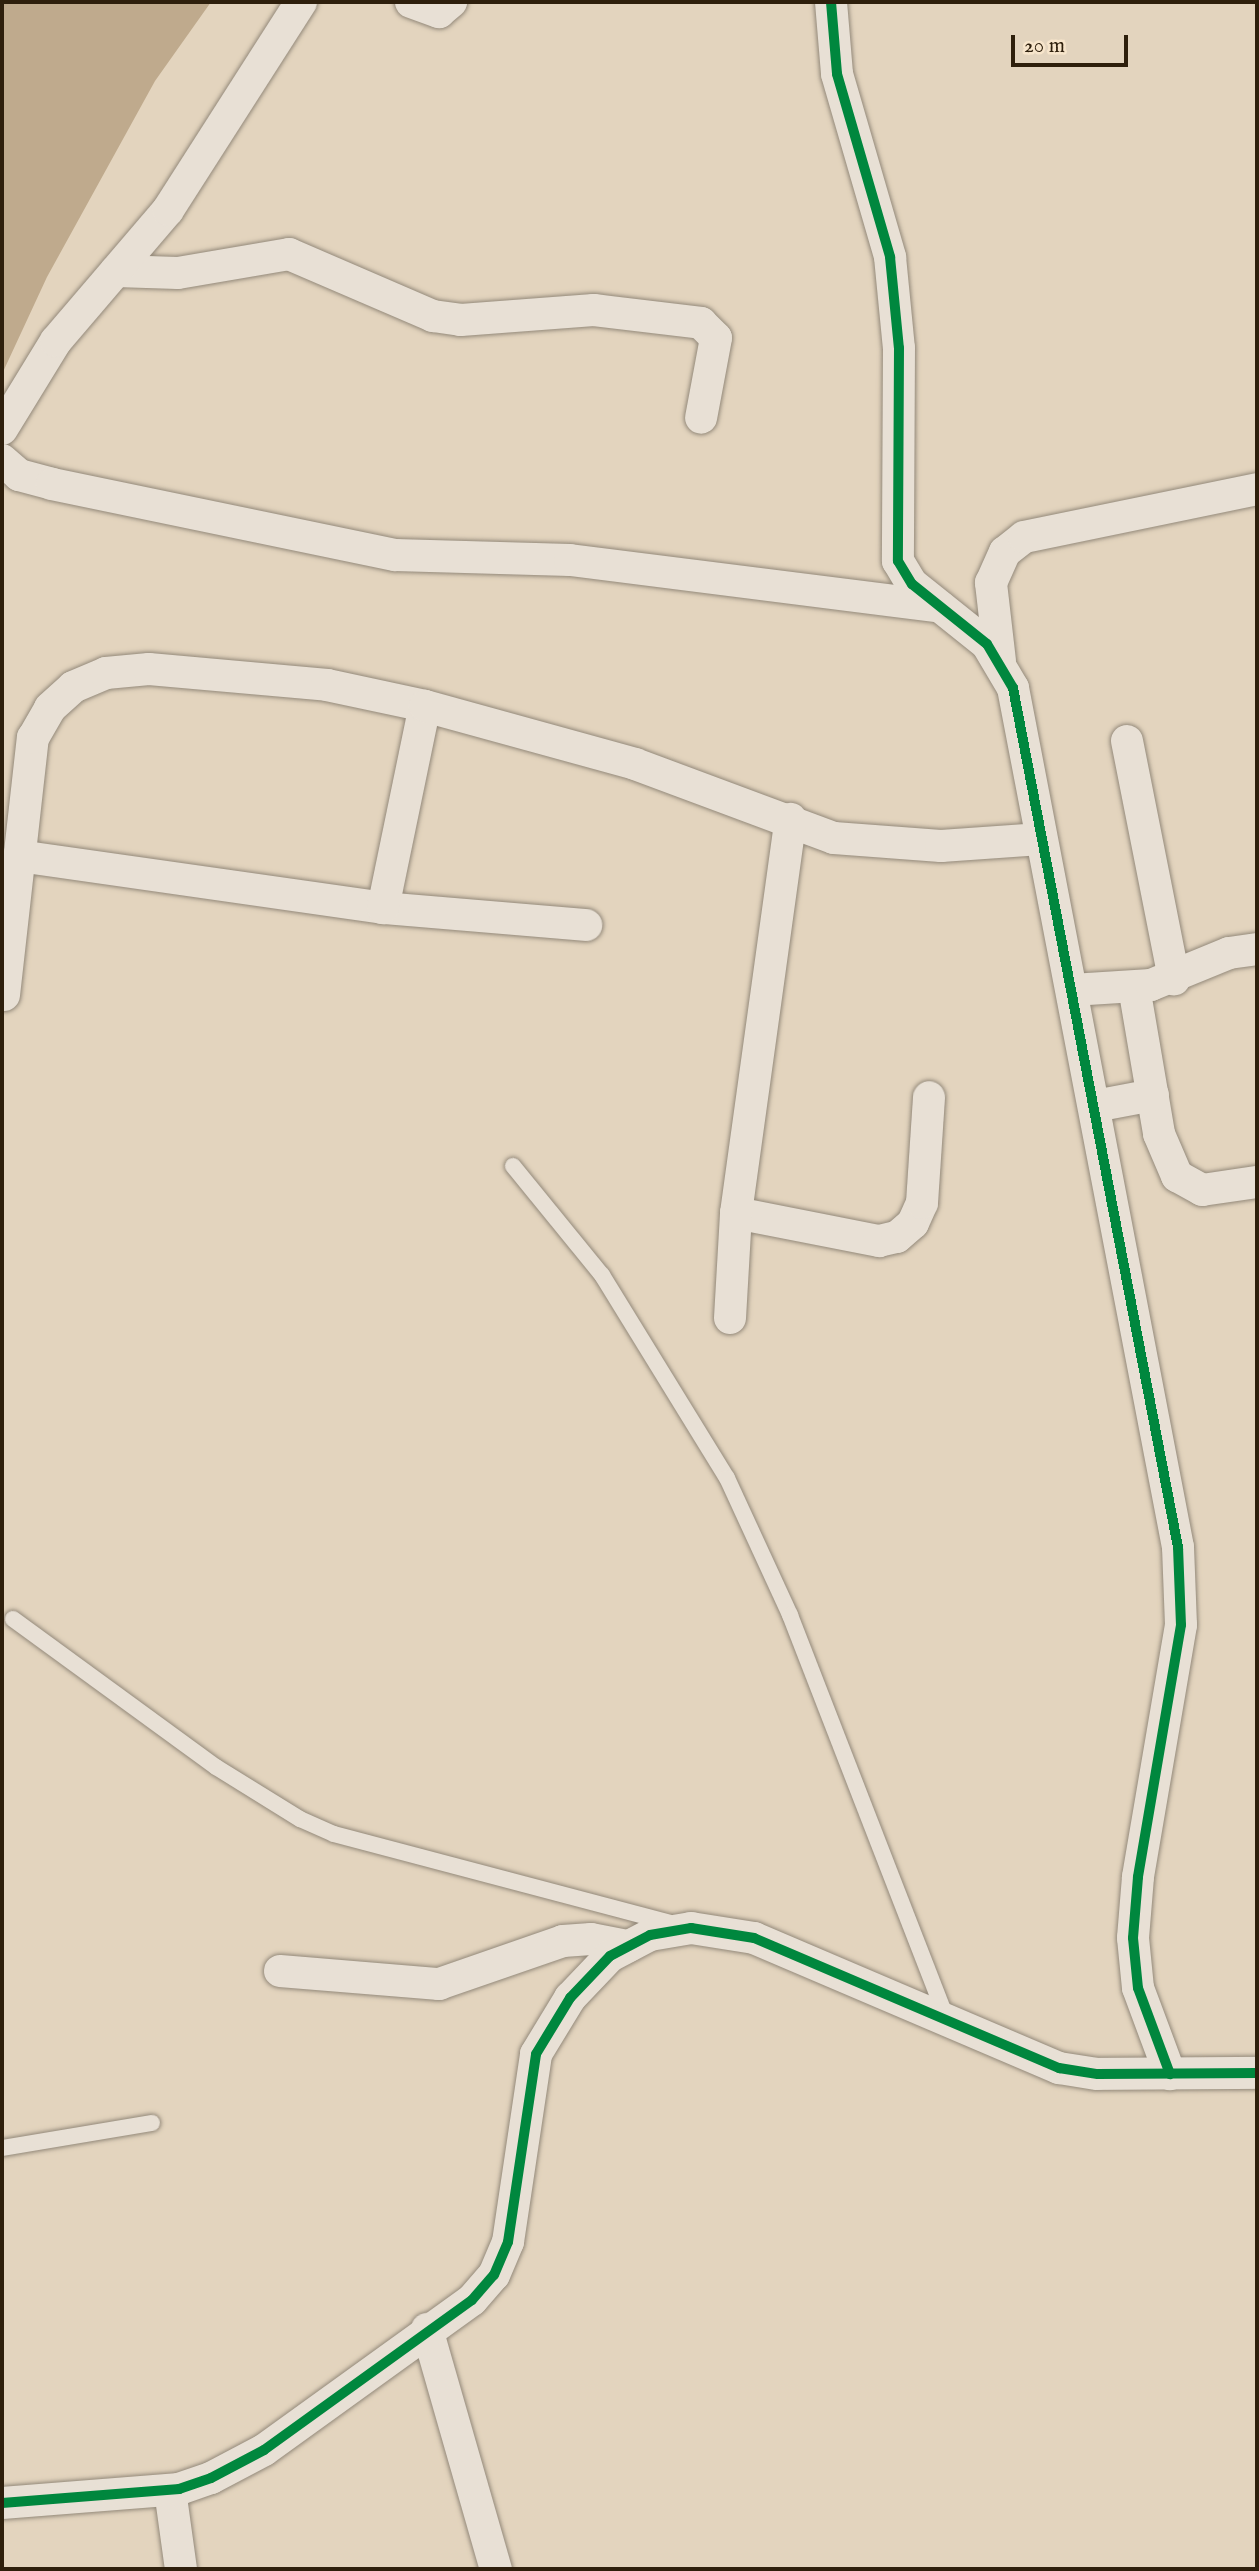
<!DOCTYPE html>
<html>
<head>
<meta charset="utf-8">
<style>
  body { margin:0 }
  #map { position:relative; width:1259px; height:2571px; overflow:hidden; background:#e3d4be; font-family:"IM FELL English",serif }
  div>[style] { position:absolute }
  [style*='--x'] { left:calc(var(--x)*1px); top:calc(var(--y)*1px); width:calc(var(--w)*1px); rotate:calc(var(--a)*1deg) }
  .water>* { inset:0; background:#bfaa8d }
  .roads { filter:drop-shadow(0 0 2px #93897a) drop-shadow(0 0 2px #93897a) }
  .lane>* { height:16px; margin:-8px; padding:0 8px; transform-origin:8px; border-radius:8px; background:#e8e0d5 }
  .street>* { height:32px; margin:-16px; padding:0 16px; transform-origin:16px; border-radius:16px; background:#e8e0d5 }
  .cycleway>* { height:10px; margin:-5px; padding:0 5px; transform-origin:5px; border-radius:5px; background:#00873e }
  span { translate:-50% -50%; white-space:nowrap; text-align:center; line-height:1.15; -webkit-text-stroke:7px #f7e5cb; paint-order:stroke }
  .frame { position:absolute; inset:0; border:4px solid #2e1f0c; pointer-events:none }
  .scale { position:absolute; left:1011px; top:35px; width:117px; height:32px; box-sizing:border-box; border:4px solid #2e1f0c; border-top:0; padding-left:9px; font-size:21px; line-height:24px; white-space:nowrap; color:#2e1f0c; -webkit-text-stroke:5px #f7e5cb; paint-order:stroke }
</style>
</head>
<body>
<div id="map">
  <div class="water">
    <div style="clip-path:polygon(2px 2px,211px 2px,155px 81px,47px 277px,2px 374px)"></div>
  </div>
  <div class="roads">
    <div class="lane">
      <div style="--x:513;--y:1166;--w:141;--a:50.8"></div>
      <div style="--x:602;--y:1275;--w:238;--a:58.4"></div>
      <div style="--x:727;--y:1478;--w:151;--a:65.3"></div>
      <div style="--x:790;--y:1615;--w:432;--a:68.8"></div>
      <div style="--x:13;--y:1619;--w:251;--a:36.1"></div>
      <div style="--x:216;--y:1767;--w:99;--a:31.8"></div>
      <div style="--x:300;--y:1819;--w:37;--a:24"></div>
      <div style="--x:334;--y:1834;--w:350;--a:14.8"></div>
      <div style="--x:2;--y:2148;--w:152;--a:-9.5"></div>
    </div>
    <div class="street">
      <div style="--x:411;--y:2;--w:30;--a:20"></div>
      <div style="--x:439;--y:12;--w:16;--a:-40"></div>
      <div style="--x:831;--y:2;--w:72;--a:85.2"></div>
      <div style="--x:837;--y:74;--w:191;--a:73.8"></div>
      <div style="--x:890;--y:257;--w:91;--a:84.4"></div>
      <div style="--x:899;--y:348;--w:213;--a:90.3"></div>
      <div style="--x:898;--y:561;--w:27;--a:59"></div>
      <div style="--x:912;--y:584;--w:96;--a:38.7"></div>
      <div style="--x:987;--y:644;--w:51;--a:59.4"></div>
      <div style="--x:1013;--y:688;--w:875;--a:79.13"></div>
      <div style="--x:1178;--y:1547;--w:78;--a:87.8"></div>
      <div style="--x:1181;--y:1625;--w:256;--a:99.7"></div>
      <div style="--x:1138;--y:1877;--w:61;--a:94.7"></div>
      <div style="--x:1133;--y:1938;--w:50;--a:84.3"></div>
      <div style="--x:1138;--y:1988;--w:92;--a:69.6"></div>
      <div style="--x:116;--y:271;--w:62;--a:1.8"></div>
      <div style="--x:178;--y:273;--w:113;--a:-9.7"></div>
      <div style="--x:289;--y:254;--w:157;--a:23.3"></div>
      <div style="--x:433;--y:316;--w:28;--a:8"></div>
      <div style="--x:461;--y:320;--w:133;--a:-4.3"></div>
      <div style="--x:594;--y:310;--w:108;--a:6.9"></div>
      <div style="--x:701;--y:323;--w:21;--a:45"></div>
      <div style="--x:716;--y:338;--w:81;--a:100.6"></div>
      <div style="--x:2;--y:429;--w:103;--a:-58.5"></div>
      <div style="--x:56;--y:341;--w:172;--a:-49.5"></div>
      <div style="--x:168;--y:210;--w:247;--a:-57.4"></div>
      <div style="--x:2;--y:460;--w:23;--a:41"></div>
      <div style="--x:19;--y:475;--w:34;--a:15"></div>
      <div style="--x:52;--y:484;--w:350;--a:11.7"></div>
      <div style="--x:395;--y:555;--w:175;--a:1.6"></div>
      <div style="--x:570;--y:560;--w:373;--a:7.2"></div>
      <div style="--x:1000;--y:661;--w:79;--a:-96.6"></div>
      <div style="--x:991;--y:583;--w:34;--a:-66"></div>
      <div style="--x:1005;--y:552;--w:24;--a:-38"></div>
      <div style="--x:1024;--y:537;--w:238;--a:-11.6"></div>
      <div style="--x:1127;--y:741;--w:243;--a:78.8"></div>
      <div style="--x:19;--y:856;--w:368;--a:8.1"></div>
      <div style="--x:383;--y:908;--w:204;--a:4.8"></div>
      <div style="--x:383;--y:908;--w:206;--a:-78.3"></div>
      <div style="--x:1134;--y:987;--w:149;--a:80.3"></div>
      <div style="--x:1159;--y:1134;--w:46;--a:66.8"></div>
      <div style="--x:1177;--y:1176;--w:29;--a:29"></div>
      <div style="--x:1202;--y:1190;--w:56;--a:-8.3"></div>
      <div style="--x:1072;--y:990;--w:79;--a:-3.6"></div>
      <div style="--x:1151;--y:985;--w:84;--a:-22.3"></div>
      <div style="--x:1229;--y:953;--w:28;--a:-8"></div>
      <div style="--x:4;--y:995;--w:259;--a:-83.6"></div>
      <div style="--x:33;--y:738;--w:34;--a:-60"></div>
      <div style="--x:50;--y:708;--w:31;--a:-42"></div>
      <div style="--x:73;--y:687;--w:36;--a:-23"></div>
      <div style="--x:106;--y:673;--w:43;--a:-5.3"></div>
      <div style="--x:149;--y:669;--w:179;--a:5.1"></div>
      <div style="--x:327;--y:685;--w:100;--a:12.1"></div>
      <div style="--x:425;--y:706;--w:218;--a:15.4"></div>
      <div style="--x:635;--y:764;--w:212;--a:20.4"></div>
      <div style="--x:834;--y:838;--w:107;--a:4.3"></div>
      <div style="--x:941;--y:846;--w:100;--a:-4"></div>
      <div style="--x:1095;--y:1106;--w:59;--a:-10.7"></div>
      <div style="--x:736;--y:1213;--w:146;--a:11.1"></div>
      <div style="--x:879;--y:1241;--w:18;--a:-13"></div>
      <div style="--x:897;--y:1237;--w:21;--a:-41"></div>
      <div style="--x:913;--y:1223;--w:22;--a:-66"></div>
      <div style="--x:922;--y:1203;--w:106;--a:-86.2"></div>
      <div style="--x:730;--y:1318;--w:105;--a:-86.7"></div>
      <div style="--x:736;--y:1213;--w:398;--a:-82.1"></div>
      <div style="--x:280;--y:1971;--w:160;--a:4.7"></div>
      <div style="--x:439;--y:1984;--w:131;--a:-19.1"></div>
      <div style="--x:563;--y:1941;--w:28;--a:-4"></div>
      <div style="--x:591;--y:1939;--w:38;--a:11"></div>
      <div style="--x:427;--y:2329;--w:250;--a:74"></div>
      <div style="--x:170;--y:2490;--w:80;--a:82.1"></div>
      <div style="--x:2;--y:2503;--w:178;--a:-4.5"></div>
      <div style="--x:179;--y:2489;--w:34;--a:-19"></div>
      <div style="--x:211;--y:2478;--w:60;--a:-27.8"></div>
      <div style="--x:264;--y:2450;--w:256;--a:-35.8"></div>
      <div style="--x:472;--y:2300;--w:33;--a:-49"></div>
      <div style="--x:494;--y:2275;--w:36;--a:-67"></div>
      <div style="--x:508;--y:2242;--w:190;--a:-81.5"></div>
      <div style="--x:536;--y:2054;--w:66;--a:-58.7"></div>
      <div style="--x:570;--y:1998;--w:58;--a:-46.4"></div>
      <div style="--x:610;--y:1956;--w:45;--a:-27.7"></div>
      <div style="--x:650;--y:1935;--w:42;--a:-9.7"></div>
      <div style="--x:691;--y:1928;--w:64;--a:9"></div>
      <div style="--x:754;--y:1938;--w:332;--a:23.1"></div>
      <div style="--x:1059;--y:2068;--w:39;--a:9"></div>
      <div style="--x:1098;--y:2074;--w:159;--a:-0.4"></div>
    </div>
  </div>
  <div class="cycleway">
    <div style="--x:831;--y:2;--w:72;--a:85.2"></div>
    <div style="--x:837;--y:74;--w:191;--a:73.8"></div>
    <div style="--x:890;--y:257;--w:91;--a:84.4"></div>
    <div style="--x:899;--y:348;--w:213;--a:90.3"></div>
    <div style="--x:898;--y:561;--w:27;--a:59"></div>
    <div style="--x:912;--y:584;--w:96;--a:38.7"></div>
    <div style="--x:987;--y:644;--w:51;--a:59.4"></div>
    <div style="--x:1013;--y:688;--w:875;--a:79.13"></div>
    <div style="--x:1178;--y:1547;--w:78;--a:87.8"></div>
    <div style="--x:1181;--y:1625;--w:256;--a:99.7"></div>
    <div style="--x:1138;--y:1877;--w:61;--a:94.7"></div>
    <div style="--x:1133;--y:1938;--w:50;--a:84.3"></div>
    <div style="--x:1138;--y:1988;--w:92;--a:69.6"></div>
    <div style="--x:2;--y:2503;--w:178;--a:-4.5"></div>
    <div style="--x:179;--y:2489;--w:34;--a:-19"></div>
    <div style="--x:211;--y:2478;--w:60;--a:-27.8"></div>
    <div style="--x:264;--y:2450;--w:256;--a:-35.8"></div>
    <div style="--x:472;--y:2300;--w:33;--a:-49"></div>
    <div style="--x:494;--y:2275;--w:36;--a:-67"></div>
    <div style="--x:508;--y:2242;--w:190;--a:-81.5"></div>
    <div style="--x:536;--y:2054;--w:66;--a:-58.7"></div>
    <div style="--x:570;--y:1998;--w:58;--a:-46.4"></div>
    <div style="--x:610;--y:1956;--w:45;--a:-27.7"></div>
    <div style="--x:650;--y:1935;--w:42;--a:-9.7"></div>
    <div style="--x:691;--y:1928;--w:64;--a:9"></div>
    <div style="--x:754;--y:1938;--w:332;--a:23.1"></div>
    <div style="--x:1059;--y:2068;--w:39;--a:9"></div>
    <div style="--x:1098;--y:2074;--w:159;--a:-0.4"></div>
  </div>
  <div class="frame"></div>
  <div class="scale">20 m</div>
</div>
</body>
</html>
